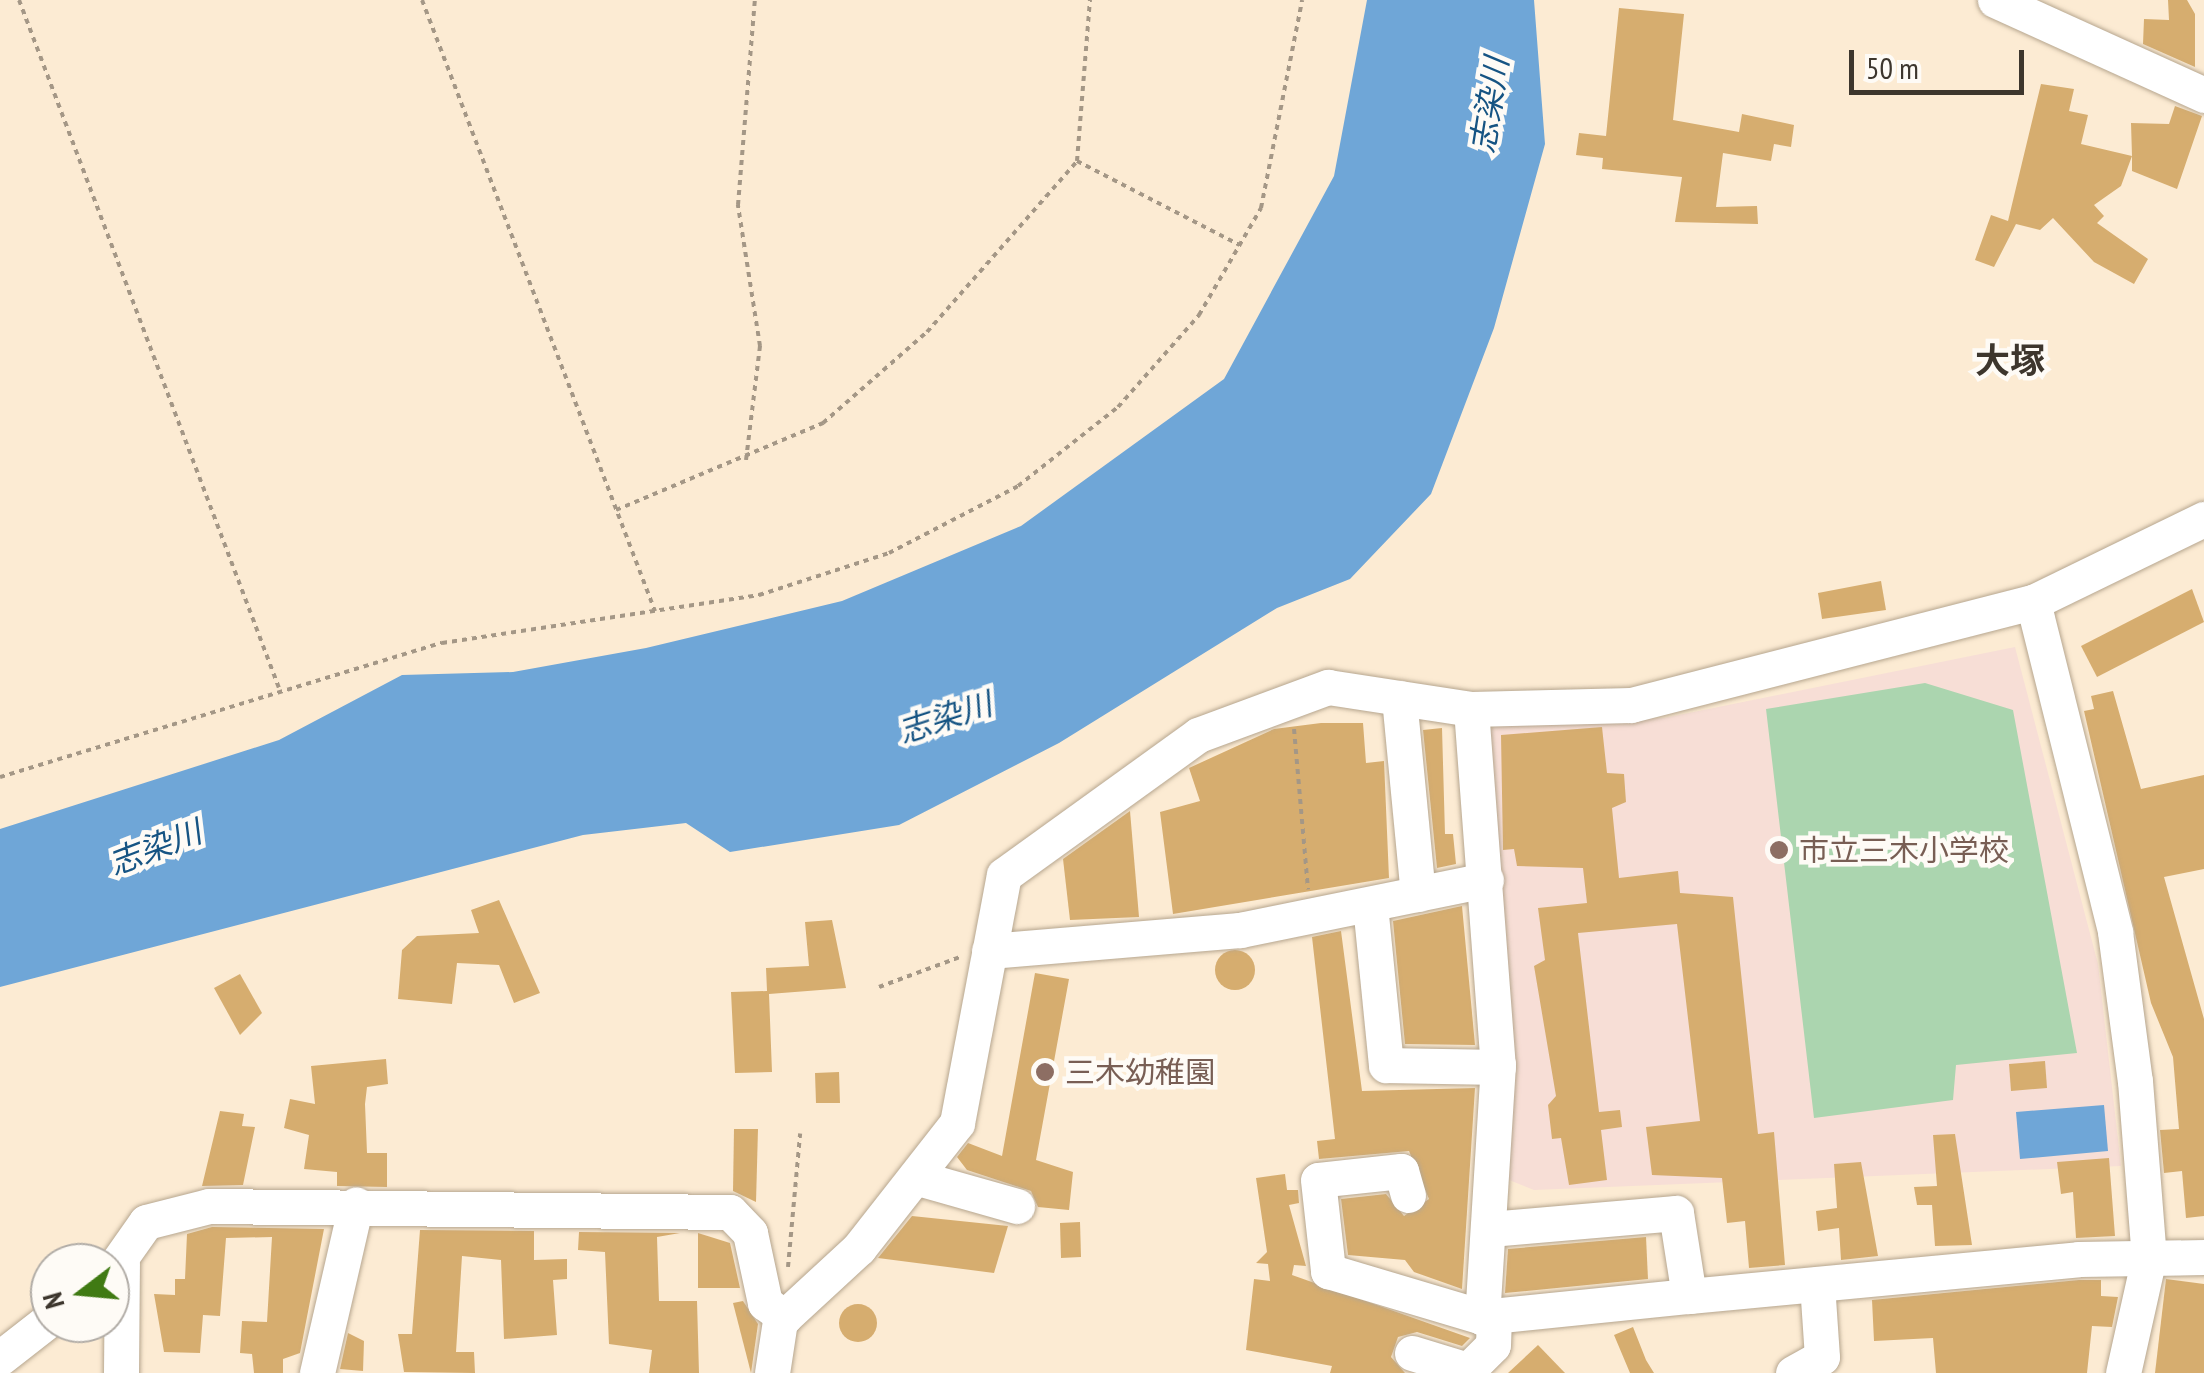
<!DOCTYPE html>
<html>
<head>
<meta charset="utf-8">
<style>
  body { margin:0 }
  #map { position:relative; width:2204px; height:1373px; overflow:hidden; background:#fcebd3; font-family:"PT Sans Narrow","Noto Sans JP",sans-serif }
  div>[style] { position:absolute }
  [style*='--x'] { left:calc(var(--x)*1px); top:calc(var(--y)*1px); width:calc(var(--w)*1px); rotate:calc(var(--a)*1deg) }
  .education>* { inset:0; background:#f7ded6 }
  .green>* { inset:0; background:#abd5af }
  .water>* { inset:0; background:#6fa6d7 }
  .building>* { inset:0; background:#d6ad6f }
  .round { border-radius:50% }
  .path>* { height:4px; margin-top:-2px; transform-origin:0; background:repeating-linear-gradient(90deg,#a49786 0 5px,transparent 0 10px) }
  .roads { filter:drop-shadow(0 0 2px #b6a68f) drop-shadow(0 0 2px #b6a68f) }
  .minor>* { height:35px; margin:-17.5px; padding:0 17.5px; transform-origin:17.5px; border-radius:17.5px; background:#fff }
  .dots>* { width:28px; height:28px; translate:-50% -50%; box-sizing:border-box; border:5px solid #fefbf6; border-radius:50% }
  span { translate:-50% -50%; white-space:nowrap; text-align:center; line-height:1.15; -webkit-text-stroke:9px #fefbf6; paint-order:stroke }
  .education-label { font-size:30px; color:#785e54 }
  .left { translate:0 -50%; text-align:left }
  .water-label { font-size:32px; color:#165483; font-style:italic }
  .quarter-label { font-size:35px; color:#3d362d; font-weight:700 }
  .north { position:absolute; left:30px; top:1243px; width:100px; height:100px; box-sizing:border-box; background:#fefbf6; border:2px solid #b1aca6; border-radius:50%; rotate:254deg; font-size:28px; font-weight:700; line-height:40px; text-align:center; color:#3d362d }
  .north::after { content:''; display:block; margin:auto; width:35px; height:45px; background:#407a13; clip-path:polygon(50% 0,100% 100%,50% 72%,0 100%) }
  .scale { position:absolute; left:1849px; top:50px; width:175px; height:45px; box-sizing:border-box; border:5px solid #3d362d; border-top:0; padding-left:12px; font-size:30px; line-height:35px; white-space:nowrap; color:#3d362d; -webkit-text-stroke:8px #fefbf6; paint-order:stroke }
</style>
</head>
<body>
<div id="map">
  <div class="education">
    <div style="clip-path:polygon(2015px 647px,2098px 964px,2121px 1166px,1534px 1190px,1509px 1180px,1483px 737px,1498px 723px,1664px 718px)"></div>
  </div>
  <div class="green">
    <div style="clip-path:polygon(1925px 683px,2013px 710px,2077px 1053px,1956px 1065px,1953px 1100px,1814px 1118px,1766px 709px)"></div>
  </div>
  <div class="water">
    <div style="clip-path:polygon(1367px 0,1534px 0,1545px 144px,1494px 328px,1431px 494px,1350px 579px,1277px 608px,1059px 743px,899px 825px,730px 852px,686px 823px,583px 835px,0 987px,0 829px,279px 740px,402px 675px,513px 672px,646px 648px,842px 601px,1021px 526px,1224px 379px,1334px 176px)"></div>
    <div style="clip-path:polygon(2104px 1105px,2108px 1151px,2020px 1159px,2016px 1112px)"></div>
  </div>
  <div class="building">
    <div style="clip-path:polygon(2168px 0,2187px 0,2195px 14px,2195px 67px,2143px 44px,2144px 19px,2169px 20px)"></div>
    <div style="clip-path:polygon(1619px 8px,1684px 14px,1673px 120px,1739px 132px,1742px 114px,1794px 125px,1791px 147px,1774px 144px,1771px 161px,1723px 153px,1716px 207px,1757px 206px,1758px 224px,1675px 222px,1682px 177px,1602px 169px,1603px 158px,1576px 155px,1579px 133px,1606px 136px)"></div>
    <div style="clip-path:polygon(2041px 84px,2074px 89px,2069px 111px,2088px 115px,2081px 144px,2132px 156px,2131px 123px,2169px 124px,2175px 106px,2202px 116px,2177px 189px,2132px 171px,2132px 156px,2121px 186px,2094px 205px,2104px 216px,2097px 223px,2148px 259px,2134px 284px,2094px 262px,2053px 218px,2040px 230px,2016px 224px,1994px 267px,1975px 260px,1991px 215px,2008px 221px)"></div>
    <div style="clip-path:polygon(1881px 581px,1886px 610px,1822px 619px,1818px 593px)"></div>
    <div style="clip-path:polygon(2192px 589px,2204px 622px,2097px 677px,2081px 646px)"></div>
    <div style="clip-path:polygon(2113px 691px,2141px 789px,2204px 775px,2204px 869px,2164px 877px,2204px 1019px,2204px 1216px,2186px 1218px,2182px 1171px,2164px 1173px,2160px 1130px,2179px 1129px,2173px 1057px,2151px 1003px,2084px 711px,2094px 709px,2091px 696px)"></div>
    <div style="clip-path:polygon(1321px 723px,1363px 723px,1366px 763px,1384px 761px,1389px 878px,1173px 914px,1160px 812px,1200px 801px,1189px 768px,1274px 729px)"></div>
    <div style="clip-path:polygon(1602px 727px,1607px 773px,1624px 774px,1626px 802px,1612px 808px,1619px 878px,1678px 871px,1680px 893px,1733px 897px,1758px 1134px,1774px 1132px,1785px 1265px,1749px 1268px,1745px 1221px,1727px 1223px,1722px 1178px,1652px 1175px,1646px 1127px,1700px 1121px,1677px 924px,1578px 933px,1599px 1112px,1620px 1110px,1622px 1127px,1601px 1130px,1607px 1180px,1569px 1185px,1561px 1138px,1552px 1139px,1548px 1105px,1556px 1096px,1534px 966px,1545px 960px,1538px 908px,1587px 903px,1583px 868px,1517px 866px,1514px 849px,1503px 850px,1501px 735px)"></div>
    <div style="clip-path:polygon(1442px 728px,1445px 834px,1453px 834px,1456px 864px,1437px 868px,1423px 730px)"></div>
    <div style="clip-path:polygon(1130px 811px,1139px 917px,1070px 920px,1063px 859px)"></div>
    <div style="clip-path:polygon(499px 900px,540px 993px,514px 1003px,499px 965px,457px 963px,452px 1004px,398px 999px,402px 950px,417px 936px,479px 933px,471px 910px)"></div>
    <div style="clip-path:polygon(1462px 906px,1475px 1045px,1405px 1044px,1393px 921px)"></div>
    <div style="clip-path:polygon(832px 920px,846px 988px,769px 994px,772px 1072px,735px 1073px,731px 992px,767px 991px,766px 968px,809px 966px,805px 922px)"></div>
    <div style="clip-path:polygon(1341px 931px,1362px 1091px,1475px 1088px,1462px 1289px,1414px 1272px,1405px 1260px,1348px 1255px,1341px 1199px,1386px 1194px,1404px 1216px,1429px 1199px,1409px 1151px,1319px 1159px,1317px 1141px,1335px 1139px,1312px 937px)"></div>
    <div class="round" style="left:1215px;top:950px;width:40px;height:40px"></div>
    <div style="clip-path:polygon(1035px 973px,1069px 979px,1036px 1160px,1073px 1172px,1069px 1210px,1038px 1207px,1031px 1191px,967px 1170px,957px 1157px,968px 1143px,1002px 1156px)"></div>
    <div style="clip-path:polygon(240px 974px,262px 1013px,240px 1035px,214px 988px)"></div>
    <div style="clip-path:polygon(386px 1059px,388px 1084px,367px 1087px,365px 1104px,367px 1153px,387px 1153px,387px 1187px,337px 1186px,337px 1172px,304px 1169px,309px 1135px,284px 1128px,290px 1099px,315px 1104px,311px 1066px)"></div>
    <div style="clip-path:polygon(2045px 1061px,2047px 1088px,2011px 1091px,2009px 1064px)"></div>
    <div style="clip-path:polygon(839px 1072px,840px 1103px,816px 1103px,815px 1073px)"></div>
    <div style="clip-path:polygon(220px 1111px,244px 1114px,242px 1126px,255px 1127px,243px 1185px,202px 1186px)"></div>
    <div style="clip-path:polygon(734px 1129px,758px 1129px,756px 1202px,733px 1191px)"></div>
    <div style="clip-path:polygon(1955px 1134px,1972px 1245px,1935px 1246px,1932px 1205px,1917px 1205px,1914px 1187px,1937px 1186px,1933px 1135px)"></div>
    <div style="clip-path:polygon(2109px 1158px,2115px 1236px,2076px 1238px,2073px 1192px,2061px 1194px,2057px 1162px)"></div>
    <div style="clip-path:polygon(1861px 1162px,1878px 1256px,1841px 1260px,1839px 1228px,1818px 1231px,1816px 1211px,1837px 1208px,1834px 1164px)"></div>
    <div style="clip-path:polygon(1285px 1174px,1287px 1190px,1298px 1190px,1299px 1203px,1289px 1205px,1306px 1266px,1294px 1265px,1292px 1275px,1470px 1338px,1462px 1346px,1417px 1332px,1398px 1337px,1391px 1357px,1405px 1373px,1330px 1373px,1332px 1366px,1246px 1350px,1254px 1279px,1270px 1281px,1268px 1264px,1256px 1263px,1267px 1252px,1256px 1178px)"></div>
    <div style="clip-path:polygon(912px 1216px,1008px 1226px,994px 1273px,878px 1258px)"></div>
    <div style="clip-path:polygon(1080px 1222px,1081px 1257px,1061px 1258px,1060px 1223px)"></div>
    <div style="clip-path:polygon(212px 1227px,324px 1229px,300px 1353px,283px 1359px,283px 1373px,254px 1373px,252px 1354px,240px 1353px,242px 1321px,267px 1322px,272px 1237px,226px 1238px,220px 1316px,203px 1315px,200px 1353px,164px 1352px,154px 1294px,175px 1295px,175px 1279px,185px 1279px,187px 1234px)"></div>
    <div style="clip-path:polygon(420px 1230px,534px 1231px,534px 1260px,567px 1259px,567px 1279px,553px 1280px,557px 1335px,504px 1339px,501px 1260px,462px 1256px,456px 1352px,474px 1352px,475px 1373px,404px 1372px,398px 1334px,412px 1334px)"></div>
    <div style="clip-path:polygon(579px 1232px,680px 1233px,657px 1237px,659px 1301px,697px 1301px,699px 1373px,649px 1373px,652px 1350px,609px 1344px,605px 1252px,578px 1250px)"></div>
    <div style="clip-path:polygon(698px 1233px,730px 1243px,740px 1288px,698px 1288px)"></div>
    <div style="clip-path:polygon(1646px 1237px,1648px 1279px,1505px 1293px,1508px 1249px)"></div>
    <div style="clip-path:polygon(2166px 1279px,2204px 1284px,2204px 1373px,2155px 1373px)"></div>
    <div style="clip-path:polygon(2079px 1280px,2101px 1280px,2101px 1296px,2118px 1297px,2112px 1327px,2092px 1326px,2087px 1373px,1936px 1373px,1933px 1338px,1874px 1341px,1872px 1300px)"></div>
    <div style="clip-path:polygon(743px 1301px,758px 1324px,751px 1373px,733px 1303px)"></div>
    <div class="round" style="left:839px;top:1304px;width:38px;height:38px"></div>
    <div style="clip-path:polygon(1633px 1327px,1646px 1360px,1654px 1373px,1630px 1373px,1614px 1335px)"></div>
    <div style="clip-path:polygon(348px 1333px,364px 1341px,363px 1371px,340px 1369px)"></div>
    <div style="clip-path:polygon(1538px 1345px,1565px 1373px,1508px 1373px)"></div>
  </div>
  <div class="path">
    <div style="--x:19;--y:0;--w:735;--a:69.3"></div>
    <div style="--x:422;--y:0;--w:654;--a:69.13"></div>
    <div style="--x:1077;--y:161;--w:183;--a:27.3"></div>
    <div style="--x:746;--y:460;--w:115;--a:-83"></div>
    <div style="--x:760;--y:346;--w:143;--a:-98.9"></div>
    <div style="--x:738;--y:205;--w:206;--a:-85.3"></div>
    <div style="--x:616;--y:510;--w:225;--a:-22.8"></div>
    <div style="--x:823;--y:423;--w:138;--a:-41.2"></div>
    <div style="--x:927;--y:332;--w:227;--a:-48.7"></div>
    <div style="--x:1077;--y:161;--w:162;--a:-85.4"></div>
    <div style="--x:1294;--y:729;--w:161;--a:85"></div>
    <div style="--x:0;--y:777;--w:462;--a:-16.9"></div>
    <div style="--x:442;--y:643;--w:321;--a:-8.6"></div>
    <div style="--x:759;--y:595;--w:137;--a:-17.9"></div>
    <div style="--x:889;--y:553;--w:145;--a:-27.4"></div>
    <div style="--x:1018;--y:486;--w:127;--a:-38.3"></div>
    <div style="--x:1118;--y:407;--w:123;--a:-48.6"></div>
    <div style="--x:1199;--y:315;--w:124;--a:-59.9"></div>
    <div style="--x:1261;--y:208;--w:212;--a:-78.8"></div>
    <div style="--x:879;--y:987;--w:86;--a:-20.3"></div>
    <div style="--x:788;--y:1267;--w:134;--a:-84.8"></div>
  </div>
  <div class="roads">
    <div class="minor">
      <div style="--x:1995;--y:0;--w:230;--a:24.4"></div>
      <div style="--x:2033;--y:602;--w:340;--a:76"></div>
      <div style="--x:2115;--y:932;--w:150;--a:82.4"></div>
      <div style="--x:2135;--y:1081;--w:177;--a:85.5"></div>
      <div style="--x:2149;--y:1257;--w:119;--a:102.6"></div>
      <div style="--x:1399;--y:698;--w:197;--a:84.5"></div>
      <div style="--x:1471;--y:709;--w:356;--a:85.7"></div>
      <div style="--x:1498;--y:1064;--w:254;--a:93.6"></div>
      <div style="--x:1370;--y:905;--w:161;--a:84.3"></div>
      <div style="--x:1386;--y:1065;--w:112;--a:1"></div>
      <div style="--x:989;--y:951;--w:252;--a:-4.8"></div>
      <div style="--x:1240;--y:930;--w:251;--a:-11.5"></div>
      <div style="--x:918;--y:1178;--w:103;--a:15.8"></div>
      <div style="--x:1408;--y:1195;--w:25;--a:-106"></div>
      <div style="--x:1401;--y:1171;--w:83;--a:173.8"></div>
      <div style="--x:1318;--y:1180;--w:92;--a:83.7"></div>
      <div style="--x:1328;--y:1271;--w:161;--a:16.6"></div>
      <div style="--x:1482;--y:1317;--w:208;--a:-5.8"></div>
      <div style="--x:1689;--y:1296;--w:84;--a:-98.9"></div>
      <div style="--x:1676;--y:1213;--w:187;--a:175.1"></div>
      <div style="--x:110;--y:1273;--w:62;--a:-54.8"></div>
      <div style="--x:146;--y:1222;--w:65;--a:-14.3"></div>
      <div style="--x:209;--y:1206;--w:521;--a:0.66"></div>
      <div style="--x:730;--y:1212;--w:29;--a:46"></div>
      <div style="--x:750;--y:1233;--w:72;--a:77.9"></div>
      <div style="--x:765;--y:1303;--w:24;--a:36"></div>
      <div style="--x:1689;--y:1296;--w:391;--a:-5.4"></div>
      <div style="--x:2078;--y:1259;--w:126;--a:-0.9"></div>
      <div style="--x:1412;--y:1353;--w:59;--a:16.9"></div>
      <div style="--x:1468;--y:1370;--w:35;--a:-45"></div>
      <div style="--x:1493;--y:1345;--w:29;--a:-88"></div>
      <div style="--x:0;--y:1358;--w:63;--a:-38"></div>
      <div style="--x:121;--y:1373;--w:110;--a:-89.5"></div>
      <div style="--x:317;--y:1373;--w:173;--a:-77"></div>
      <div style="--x:772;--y:1373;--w:53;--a:-81.3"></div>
      <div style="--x:780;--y:1321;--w:108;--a:-42.7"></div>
      <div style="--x:859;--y:1248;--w:159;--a:-51.9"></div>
      <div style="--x:957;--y:1123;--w:252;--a:-79.3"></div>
      <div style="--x:1004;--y:875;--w:239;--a:-35.8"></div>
      <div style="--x:1198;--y:735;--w:139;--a:-20.3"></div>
      <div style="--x:1328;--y:687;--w:145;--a:8.7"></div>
      <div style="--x:1471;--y:709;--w:160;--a:-1.4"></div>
      <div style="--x:1631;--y:705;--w:415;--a:-14.4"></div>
      <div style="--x:2033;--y:602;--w:190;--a:-25.9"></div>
      <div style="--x:1793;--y:1373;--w:33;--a:-29"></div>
      <div style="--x:1822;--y:1357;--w:73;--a:-93.9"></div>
    </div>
  </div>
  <div class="dots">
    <div style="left:1779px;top:850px;background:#8d6e63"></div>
    <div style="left:1045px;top:1072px;background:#8d6e63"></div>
  </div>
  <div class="education-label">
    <span class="left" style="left:1799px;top:850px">市立三木小学校</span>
    <span class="left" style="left:1065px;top:1072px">三木幼稚園</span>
  </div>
  <div class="water-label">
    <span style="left:1489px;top:105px;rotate:-81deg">志染川</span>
    <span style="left:945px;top:717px;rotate:-18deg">志染川</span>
    <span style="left:155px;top:847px;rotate:-21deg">志染川</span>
  </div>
  <div class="quarter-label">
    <span style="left:2010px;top:360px">大塚</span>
  </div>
  <div class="north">N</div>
  <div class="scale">50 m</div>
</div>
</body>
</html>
